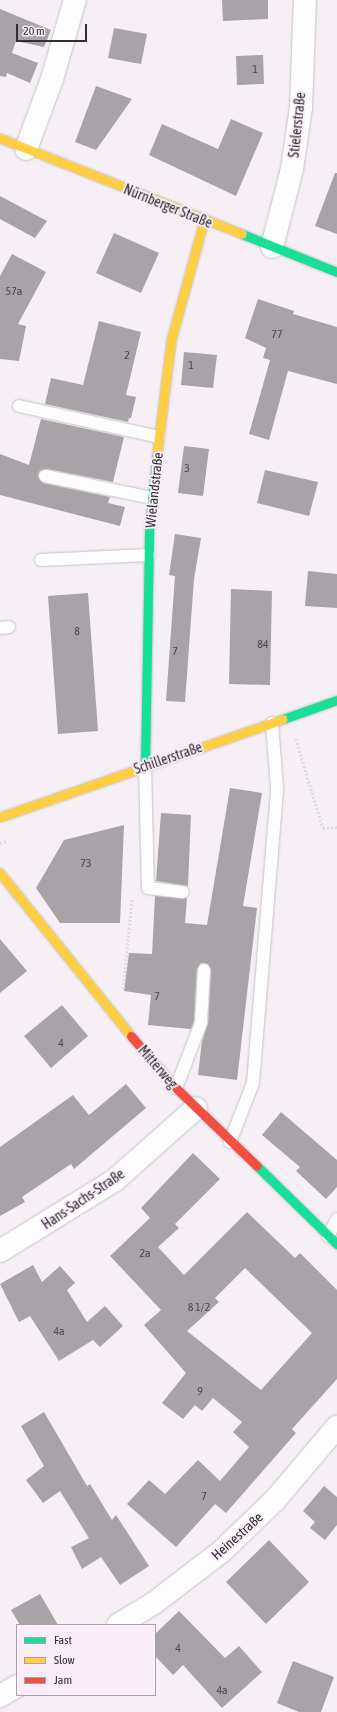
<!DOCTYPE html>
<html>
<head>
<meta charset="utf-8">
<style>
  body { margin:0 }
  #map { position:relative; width:337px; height:1712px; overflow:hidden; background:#f6f0f6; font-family:"Asap Condensed",sans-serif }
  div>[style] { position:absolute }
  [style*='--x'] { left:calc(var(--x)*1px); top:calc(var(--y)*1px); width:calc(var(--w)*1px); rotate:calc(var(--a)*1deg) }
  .building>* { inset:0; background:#a7a3a7 }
  .path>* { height:2.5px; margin-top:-1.25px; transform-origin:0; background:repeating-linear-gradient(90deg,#dedcde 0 2px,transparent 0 4px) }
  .roads { filter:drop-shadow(0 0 1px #c6c2c6) drop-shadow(0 0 1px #c6c2c6) }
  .lane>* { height:12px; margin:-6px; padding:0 6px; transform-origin:6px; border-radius:6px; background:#fefdfe }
  .street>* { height:22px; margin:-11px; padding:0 11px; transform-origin:11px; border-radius:11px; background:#fefdfe }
  .fast>* { height:9px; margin:-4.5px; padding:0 4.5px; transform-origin:4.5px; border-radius:4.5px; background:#16e098 }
  .slow>* { height:9px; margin:-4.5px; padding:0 4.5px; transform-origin:4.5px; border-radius:4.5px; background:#ffcf43 }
  .jam>* { height:9px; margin:-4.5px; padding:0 4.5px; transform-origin:4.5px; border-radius:4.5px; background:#f24e42 }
  span { translate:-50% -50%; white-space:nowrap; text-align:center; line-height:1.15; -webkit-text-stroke:4px #f8edf9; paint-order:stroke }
  .number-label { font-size:12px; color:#4f4b4f }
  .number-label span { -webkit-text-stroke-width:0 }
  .street-label { font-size:14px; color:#322e32 }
  .legend { position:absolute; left:16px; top:1624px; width:140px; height:72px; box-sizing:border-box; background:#f8edf9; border:1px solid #a9a1a9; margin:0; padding:5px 7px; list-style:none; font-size:12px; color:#322e32 }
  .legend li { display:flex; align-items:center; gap:8px; height:20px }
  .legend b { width:20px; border:1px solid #a9a1a9 }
  .scale { position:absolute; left:16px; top:24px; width:71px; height:18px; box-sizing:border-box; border:2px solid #322e32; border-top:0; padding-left:5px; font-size:12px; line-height:14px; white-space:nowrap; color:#322e32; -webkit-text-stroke:3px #f8edf9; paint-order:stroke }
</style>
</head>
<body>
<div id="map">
  <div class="building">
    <div style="clip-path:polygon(222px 0,268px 0,268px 19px,223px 21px)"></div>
    <div style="clip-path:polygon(0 9px,51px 30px,44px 47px,16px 41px,12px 53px,38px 63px,30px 83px,7px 73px,6px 77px,0 76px)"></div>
    <div style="clip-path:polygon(114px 28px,147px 34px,141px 64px,108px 58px)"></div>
    <div style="clip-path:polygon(263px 55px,264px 84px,237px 85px,236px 56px)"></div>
    <div style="clip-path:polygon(96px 86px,132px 99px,96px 150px,75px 142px)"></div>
    <div style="clip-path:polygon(231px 119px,263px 133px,236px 196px,149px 155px,162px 124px,218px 149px)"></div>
    <div style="clip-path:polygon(335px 173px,337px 173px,337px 234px,315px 226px)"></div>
    <div style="clip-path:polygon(0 196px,47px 221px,35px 238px,0 219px)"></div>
    <div style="clip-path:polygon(114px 233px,159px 253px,141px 293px,96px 273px)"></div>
    <div style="clip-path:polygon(12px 254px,46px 272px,18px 324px,26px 326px,19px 361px,0 359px,0 276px)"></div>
    <div style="clip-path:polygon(258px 299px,294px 311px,293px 314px,337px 327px,337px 384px,288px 371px,269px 440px,249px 434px,270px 360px,263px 358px,266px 348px,245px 338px)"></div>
    <div style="clip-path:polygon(99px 321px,141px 332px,126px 395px,136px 397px,131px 418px,129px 418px,128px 422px,45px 404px,51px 378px,83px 385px)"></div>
    <div style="clip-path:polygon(184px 352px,217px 355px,213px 388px,181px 385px)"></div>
    <div style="clip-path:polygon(41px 419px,124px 437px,113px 482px,47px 469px,40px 471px,38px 475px,43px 483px,110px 497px,108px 503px,125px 507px,120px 526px,0 495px,0 454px,29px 465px)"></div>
    <div style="clip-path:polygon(184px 446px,209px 449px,203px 496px,178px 493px)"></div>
    <div style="clip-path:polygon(265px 470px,318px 482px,309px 516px,257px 503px)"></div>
    <div style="clip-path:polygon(175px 534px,201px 538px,194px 579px,185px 702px,166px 701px,175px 576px,169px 575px)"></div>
    <div style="clip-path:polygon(308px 571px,337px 574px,337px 608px,305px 606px)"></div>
    <div style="clip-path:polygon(231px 589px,272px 591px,270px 685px,229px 684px)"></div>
    <div style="clip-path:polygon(88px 593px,98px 731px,58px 734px,48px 596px)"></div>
    <div style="clip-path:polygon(230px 788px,262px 793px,243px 906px,257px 908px,237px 1080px,198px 1075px,202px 1041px,208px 1023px,211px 970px,208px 964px,201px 963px,197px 969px,194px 1021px,191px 1029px,148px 1025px,151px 995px,124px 991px,129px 953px,152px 954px,155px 896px,187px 898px,185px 923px,207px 925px)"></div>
    <div style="clip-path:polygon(161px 813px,191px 815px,188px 886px,156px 881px)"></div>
    <div style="clip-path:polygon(124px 825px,120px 923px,60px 923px,36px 888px,64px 840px)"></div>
    <div style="clip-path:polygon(0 939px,27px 971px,0 993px)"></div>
    <div style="clip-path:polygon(62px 1005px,88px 1036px,51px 1068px,24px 1036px)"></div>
    <div style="clip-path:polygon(126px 1084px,146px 1108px,74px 1169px,71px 1164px,22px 1197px,25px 1202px,0 1216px,0 1147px,73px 1095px,89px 1115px)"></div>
    <div style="clip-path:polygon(281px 1112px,337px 1160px,337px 1187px,326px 1199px,296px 1171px,300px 1167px,262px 1135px)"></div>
    <div style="clip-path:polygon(evenodd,193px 1153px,220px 1179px,175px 1224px,179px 1228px,158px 1247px,184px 1275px,247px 1212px,295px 1258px,300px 1253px,337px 1290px,337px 1379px,292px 1429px,296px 1433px,226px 1513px,215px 1504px,176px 1547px,127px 1504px,149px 1480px,165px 1494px,198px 1460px,220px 1481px,249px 1447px,233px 1432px,242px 1422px,213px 1398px,202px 1411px,195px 1405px,183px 1419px,162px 1403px,186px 1373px,144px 1325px,161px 1310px,110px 1256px,150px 1218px,141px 1208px,193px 1153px,245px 1268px,312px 1333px,261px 1390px,187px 1331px,219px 1302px,215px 1298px,245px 1268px)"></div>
    <div style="clip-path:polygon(33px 1265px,42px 1282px,60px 1266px,75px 1283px,67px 1290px,87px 1322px,105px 1306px,123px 1326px,100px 1347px,93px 1340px,59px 1361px,30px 1316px,19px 1322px,0 1284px)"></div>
    <div style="clip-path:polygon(44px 1412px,87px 1486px,90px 1484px,112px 1520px,116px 1515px,149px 1566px,120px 1585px,101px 1557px,82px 1569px,71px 1547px,89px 1538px,60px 1491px,43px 1503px,26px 1480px,44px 1466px,21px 1426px)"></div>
    <div style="clip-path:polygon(324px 1486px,337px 1497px,337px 1525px,325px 1540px,310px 1528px,315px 1522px,303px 1511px)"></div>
    <div style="clip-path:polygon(269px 1540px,309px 1582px,266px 1624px,226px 1582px)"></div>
    <div style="clip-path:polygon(40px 1594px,58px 1625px,20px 1625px,11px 1610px)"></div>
    <div style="clip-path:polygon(179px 1611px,225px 1658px,239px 1646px,262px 1672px,222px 1708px,183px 1665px,173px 1675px,155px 1656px,155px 1634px)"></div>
    <div style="clip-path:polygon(293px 1661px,334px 1677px,321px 1712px,299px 1712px,277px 1703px)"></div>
  </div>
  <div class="path">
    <div style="--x:296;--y:739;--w:93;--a:73.1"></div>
    <div style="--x:323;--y:828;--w:14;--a:-4"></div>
    <div style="--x:0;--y:843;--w:7;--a:-16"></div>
    <div style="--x:123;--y:989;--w:91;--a:-84.4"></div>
  </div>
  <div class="roads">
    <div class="lane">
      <div style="--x:19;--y:406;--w:143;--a:12.5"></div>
      <div style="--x:45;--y:476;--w:109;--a:11.6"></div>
      <div style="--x:41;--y:560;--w:108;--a:-2.7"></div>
      <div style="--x:0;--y:628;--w:9;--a:-6"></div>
      <div style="--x:145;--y:766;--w:122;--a:88.6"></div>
      <div style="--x:148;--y:888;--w:35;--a:7"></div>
      <div style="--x:176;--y:1088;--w:70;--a:-69"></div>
      <div style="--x:201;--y:1023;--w:53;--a:-86.8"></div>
      <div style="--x:230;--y:1142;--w:63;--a:-68.7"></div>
      <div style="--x:253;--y:1083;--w:296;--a:-85.3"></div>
      <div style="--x:277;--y:788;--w:65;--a:-94.4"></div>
      <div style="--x:328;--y:1236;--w:19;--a:-62"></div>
    </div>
    <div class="street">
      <div style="--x:26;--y:149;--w:75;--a:-69.6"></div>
      <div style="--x:52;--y:79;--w:82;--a:-73.8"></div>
      <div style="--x:272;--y:247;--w:81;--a:-75.6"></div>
      <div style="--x:292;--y:169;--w:63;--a:-81.7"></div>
      <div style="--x:301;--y:107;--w:107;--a:-87.9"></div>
      <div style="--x:0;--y:1251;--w:135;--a:-31.7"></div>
      <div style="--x:115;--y:1180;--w:108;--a:-41.6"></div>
      <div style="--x:118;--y:1625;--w:42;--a:-31.4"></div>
      <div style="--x:154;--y:1603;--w:84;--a:-37.3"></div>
      <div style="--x:221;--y:1552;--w:75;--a:-43.9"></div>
      <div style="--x:275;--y:1500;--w:96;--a:-49.7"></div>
      <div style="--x:0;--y:1696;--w:20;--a:-30"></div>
    </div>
    <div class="fast">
      <div style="--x:242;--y:234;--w:102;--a:21.8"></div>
      <div style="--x:283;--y:719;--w:57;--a:-19.4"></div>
      <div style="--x:145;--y:766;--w:238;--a:-89"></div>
      <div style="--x:149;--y:528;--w:75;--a:-83.9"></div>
      <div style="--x:257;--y:1166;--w:112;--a:44.3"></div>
    </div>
    <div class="slow">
      <div style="--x:0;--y:138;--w:260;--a:21.6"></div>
      <div style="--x:157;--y:453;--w:114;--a:-82.9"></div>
      <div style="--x:171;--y:340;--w:124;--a:-74.6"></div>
      <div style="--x:0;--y:817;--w:299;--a:-19.1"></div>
      <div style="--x:0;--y:873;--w:209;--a:51.2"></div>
    </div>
    <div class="jam">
      <div style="--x:131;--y:1036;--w:69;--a:49.1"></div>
      <div style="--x:176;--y:1088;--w:112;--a:43.9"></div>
    </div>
  </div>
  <div class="number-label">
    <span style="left:255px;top:70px">1</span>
    <span style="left:14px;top:292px">57a</span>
    <span style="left:277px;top:335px">77</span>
    <span style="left:127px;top:356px">2</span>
    <span style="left:191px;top:366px">1</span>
    <span style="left:187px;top:469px">3</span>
    <span style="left:77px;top:632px">8</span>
    <span style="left:263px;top:645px">84</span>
    <span style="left:175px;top:652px">7</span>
    <span style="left:86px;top:864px">73</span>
    <span style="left:157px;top:997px">7</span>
    <span style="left:61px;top:1044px">4</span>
    <span style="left:145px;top:1254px">2a</span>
    <span style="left:199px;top:1308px">8 1/2</span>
    <span style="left:59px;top:1332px">4a</span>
    <span style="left:200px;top:1392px">9</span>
    <span style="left:204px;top:1497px">7</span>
    <span style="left:178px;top:1649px">4</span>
    <span style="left:222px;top:1691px">4a</span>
  </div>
  <div class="street-label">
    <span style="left:297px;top:125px;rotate:-84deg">Stielerstraße</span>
    <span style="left:168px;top:206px;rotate:22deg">Nürnberger Straße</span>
    <span style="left:154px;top:490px;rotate:-84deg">Wielandstraße</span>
    <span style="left:168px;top:758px;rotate:-19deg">Schillerstraße</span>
    <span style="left:158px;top:1067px;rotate:49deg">Mitterweg</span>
    <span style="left:83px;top:1199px;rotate:-34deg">Hans-Sachs-Straße</span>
    <span style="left:237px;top:1536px;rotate:-42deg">Heinestraße</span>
  </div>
  <ul class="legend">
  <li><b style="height:5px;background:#16e098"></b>Fast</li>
  <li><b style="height:5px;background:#ffcf43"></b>Slow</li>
  <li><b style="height:5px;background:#f24e42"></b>Jam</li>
  </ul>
  <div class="scale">20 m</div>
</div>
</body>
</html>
